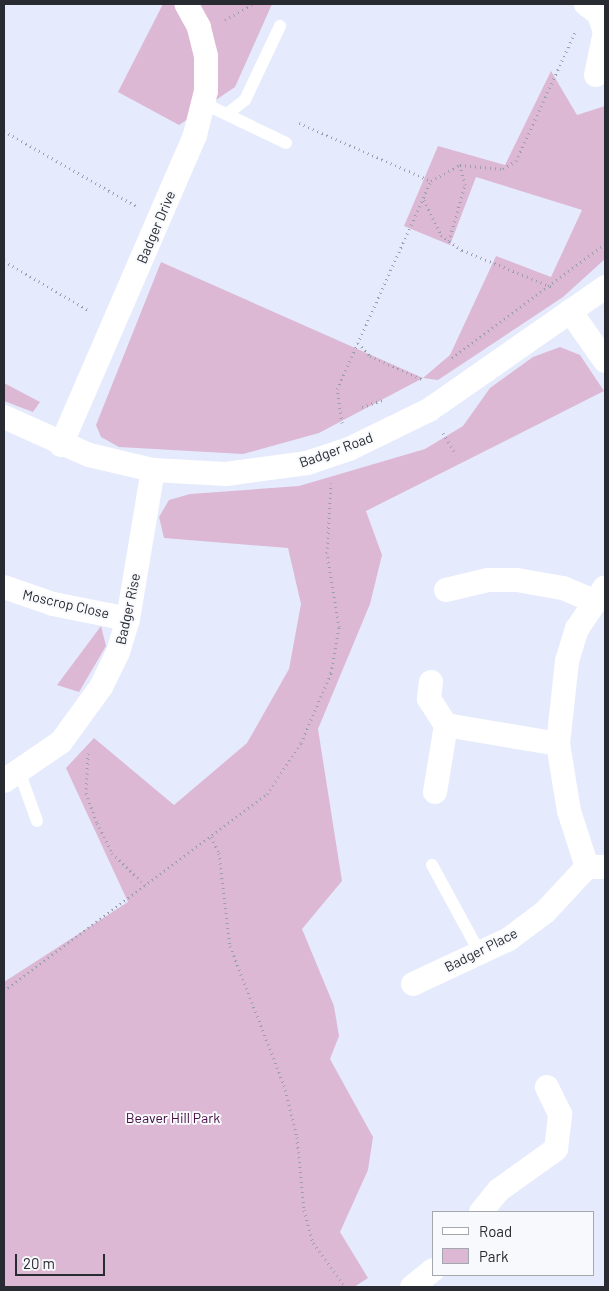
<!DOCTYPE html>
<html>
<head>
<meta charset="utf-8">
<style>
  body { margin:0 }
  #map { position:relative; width:609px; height:1291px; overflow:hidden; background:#e5ebfd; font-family:Barlow,sans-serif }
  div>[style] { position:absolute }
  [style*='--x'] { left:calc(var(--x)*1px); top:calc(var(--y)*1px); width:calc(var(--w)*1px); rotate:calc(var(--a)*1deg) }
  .green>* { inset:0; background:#dcb8d5 }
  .path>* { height:3px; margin-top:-1.5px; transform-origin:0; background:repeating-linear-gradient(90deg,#9b9fad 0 1px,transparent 0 5px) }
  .lane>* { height:12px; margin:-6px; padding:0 6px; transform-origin:6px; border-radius:6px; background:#fff }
  .street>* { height:24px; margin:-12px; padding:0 12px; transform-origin:12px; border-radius:12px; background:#fff }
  span { translate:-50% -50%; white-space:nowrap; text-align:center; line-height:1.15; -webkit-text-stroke:4px #f7f9fc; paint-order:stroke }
  .street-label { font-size:14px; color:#282b31 }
  .park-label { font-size:14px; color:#470c41 }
  .frame { position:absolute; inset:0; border:5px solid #282b31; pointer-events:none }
  .legend { position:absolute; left:432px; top:1211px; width:162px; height:65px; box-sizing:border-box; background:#f7f9fc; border:1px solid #a4a7ab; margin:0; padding:6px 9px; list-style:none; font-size:15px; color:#282b31 }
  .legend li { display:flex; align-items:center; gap:10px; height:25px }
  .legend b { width:25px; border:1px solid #a4a7ab }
  .scale { position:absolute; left:15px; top:1254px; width:90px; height:22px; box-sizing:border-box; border:2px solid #282b31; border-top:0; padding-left:6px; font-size:15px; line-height:18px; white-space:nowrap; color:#282b31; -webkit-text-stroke:4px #f7f9fc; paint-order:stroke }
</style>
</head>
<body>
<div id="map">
  <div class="green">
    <div style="clip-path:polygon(163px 4px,272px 4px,235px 87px,179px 125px,118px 92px)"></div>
    <div style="clip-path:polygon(551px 71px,577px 115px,605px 106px,605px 259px,563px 297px,438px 380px,423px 378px,319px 433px,243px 454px,119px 447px,101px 437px,96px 425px,161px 262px,423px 378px,450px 355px,496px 256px,551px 277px,582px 210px,476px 177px,450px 245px,404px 226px,438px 146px,505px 165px)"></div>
    <div style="clip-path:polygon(560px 347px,580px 355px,604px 391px,366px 511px,382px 555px,370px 604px,318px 729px,342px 881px,302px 929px,334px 1006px,339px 1036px,330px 1059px,373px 1137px,368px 1170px,340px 1232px,368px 1278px,354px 1287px,4px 1287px,4px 982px,128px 902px,66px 768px,94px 738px,174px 805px,247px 743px,289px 669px,301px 604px,288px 548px,164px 538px,159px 517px,169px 500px,190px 494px,299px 486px,425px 449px,463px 426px,490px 388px,533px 357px)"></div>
    <div style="clip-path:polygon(4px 383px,40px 402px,33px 412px,4px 401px)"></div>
    <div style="clip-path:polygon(101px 626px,106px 646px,79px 692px,57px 685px)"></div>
  </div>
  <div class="path">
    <div style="--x:225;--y:20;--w:32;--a:-30"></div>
    <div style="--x:299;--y:123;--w:144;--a:23.7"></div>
    <div style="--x:4;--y:131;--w:152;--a:29.6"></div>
    <div style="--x:424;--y:200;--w:39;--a:64"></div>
    <div style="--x:441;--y:235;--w:26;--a:36"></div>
    <div style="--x:462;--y:250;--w:97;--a:22.3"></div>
    <div style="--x:449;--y:241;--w:58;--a:-74.1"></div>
    <div style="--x:465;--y:185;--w:21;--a:-104"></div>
    <div style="--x:4;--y:261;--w:99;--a:30.2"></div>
    <div style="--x:358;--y:343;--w:18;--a:47"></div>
    <div style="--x:370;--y:356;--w:59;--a:24"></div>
    <div style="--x:452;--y:358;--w:191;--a:-36.7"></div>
    <div style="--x:362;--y:407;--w:24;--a:-19"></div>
    <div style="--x:342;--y:423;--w:34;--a:-98"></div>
    <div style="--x:337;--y:389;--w:228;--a:-65.7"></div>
    <div style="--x:431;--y:181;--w:33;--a:-29"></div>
    <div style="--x:460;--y:165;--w:43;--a:5.3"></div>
    <div style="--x:503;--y:169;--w:15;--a:-32"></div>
    <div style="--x:516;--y:161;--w:144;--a:-65.4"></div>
    <div style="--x:443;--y:433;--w:25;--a:58"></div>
    <div style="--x:88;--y:753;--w:40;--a:92.9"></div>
    <div style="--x:86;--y:793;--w:32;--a:70"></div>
    <div style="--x:97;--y:823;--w:34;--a:63"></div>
    <div style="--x:112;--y:853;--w:49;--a:44.2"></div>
    <div style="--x:211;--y:837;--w:18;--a:63"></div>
    <div style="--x:219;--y:853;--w:94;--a:83.3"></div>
    <div style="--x:230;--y:946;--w:149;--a:68.8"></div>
    <div style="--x:284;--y:1085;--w:54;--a:76"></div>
    <div style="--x:297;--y:1137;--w:73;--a:84.5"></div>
    <div style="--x:304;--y:1210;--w:34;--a:75"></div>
    <div style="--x:313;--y:1243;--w:54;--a:54"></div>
    <div style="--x:4;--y:991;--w:329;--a:-36.8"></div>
    <div style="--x:267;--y:794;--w:61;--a:-56.3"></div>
    <div style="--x:301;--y:743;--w:76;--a:-66.8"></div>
    <div style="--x:331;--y:673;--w:47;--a:-80.1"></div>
    <div style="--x:339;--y:627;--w:75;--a:-99.2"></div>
    <div style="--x:327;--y:553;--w:70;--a:-86.7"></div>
  </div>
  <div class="lane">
    <div style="--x:203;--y:103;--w:92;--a:25.7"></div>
    <div style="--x:227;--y:114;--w:23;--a:-38"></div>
    <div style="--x:245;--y:100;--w:82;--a:-64.7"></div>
    <div style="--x:19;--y:771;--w:53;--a:70.2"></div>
    <div style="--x:432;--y:865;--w:100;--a:61.4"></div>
  </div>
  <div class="street">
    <div style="--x:586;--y:4;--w:16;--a:38"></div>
    <div style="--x:599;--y:14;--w:19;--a:72"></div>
    <div style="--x:605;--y:32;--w:44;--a:101.8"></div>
    <div style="--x:570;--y:311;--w:61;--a:55"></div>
    <div style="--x:4;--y:417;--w:93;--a:24.1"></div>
    <div style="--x:89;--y:455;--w:66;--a:13.2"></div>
    <div style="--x:153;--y:470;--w:73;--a:3.1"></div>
    <div style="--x:226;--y:474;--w:82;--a:-7.7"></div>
    <div style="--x:307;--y:463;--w:44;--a:-18.4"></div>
    <div style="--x:349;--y:449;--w:89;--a:-26"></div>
    <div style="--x:429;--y:410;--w:215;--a:-34.9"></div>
    <div style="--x:61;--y:445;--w:338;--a:-66.6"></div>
    <div style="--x:195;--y:135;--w:45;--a:-76"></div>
    <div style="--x:206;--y:91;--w:35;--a:-90"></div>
    <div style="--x:206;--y:56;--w:30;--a:-104"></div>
    <div style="--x:199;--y:27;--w:26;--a:-119"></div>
    <div style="--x:4;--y:587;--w:52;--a:19.1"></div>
    <div style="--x:53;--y:604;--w:76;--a:11.3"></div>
    <div style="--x:446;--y:590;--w:43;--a:-13.4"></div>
    <div style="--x:488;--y:580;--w:29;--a:0"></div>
    <div style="--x:517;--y:580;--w:47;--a:9.9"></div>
    <div style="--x:563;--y:588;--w:33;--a:23"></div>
    <div style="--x:431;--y:682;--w:17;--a:97"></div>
    <div style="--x:429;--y:699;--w:31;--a:57"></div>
    <div style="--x:446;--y:725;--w:114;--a:9.6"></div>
    <div style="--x:4;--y:781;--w:69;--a:-34.4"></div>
    <div style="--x:61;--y:742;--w:68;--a:-54"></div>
    <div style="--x:101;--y:687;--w:39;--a:-64"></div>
    <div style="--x:118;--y:652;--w:34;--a:-73"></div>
    <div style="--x:128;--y:619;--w:151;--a:-80.5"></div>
    <div style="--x:435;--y:792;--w:68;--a:-80.7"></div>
    <div style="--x:587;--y:867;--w:59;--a:-107.8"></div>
    <div style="--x:569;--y:811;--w:68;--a:-99.3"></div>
    <div style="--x:558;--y:744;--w:83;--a:-83.8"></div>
    <div style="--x:567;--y:661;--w:34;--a:-73"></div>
    <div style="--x:577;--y:629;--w:50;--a:-56.3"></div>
    <div style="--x:413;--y:984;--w:106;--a:-25.1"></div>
    <div style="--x:509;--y:939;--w:45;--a:-36.9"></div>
    <div style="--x:545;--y:912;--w:62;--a:-47"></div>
    <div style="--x:587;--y:867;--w:18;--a:0"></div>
    <div style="--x:481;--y:1212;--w:28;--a:-51"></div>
    <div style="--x:499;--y:1190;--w:70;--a:-35.7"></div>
    <div style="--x:556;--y:1149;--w:35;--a:-83"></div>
    <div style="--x:560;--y:1114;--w:30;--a:-116"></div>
    <div style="--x:412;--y:1287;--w:27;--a:-39"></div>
  </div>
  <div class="street-label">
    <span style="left:156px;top:227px;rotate:-67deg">Badger Drive</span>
    <span style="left:336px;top:450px;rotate:-20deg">Badger Road</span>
    <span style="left:66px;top:604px;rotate:13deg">Moscrop Close</span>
    <span style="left:128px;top:609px;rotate:-78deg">Badger Rise</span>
    <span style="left:481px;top:950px;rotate:-27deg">Badger Place</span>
  </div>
  <div class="park-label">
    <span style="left:173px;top:1118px">Beaver Hill Park</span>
  </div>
  <div class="frame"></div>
  <ul class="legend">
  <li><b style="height:6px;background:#fff"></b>Road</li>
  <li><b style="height:14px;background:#dcb8d5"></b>Park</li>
  </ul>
  <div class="scale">20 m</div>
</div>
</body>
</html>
